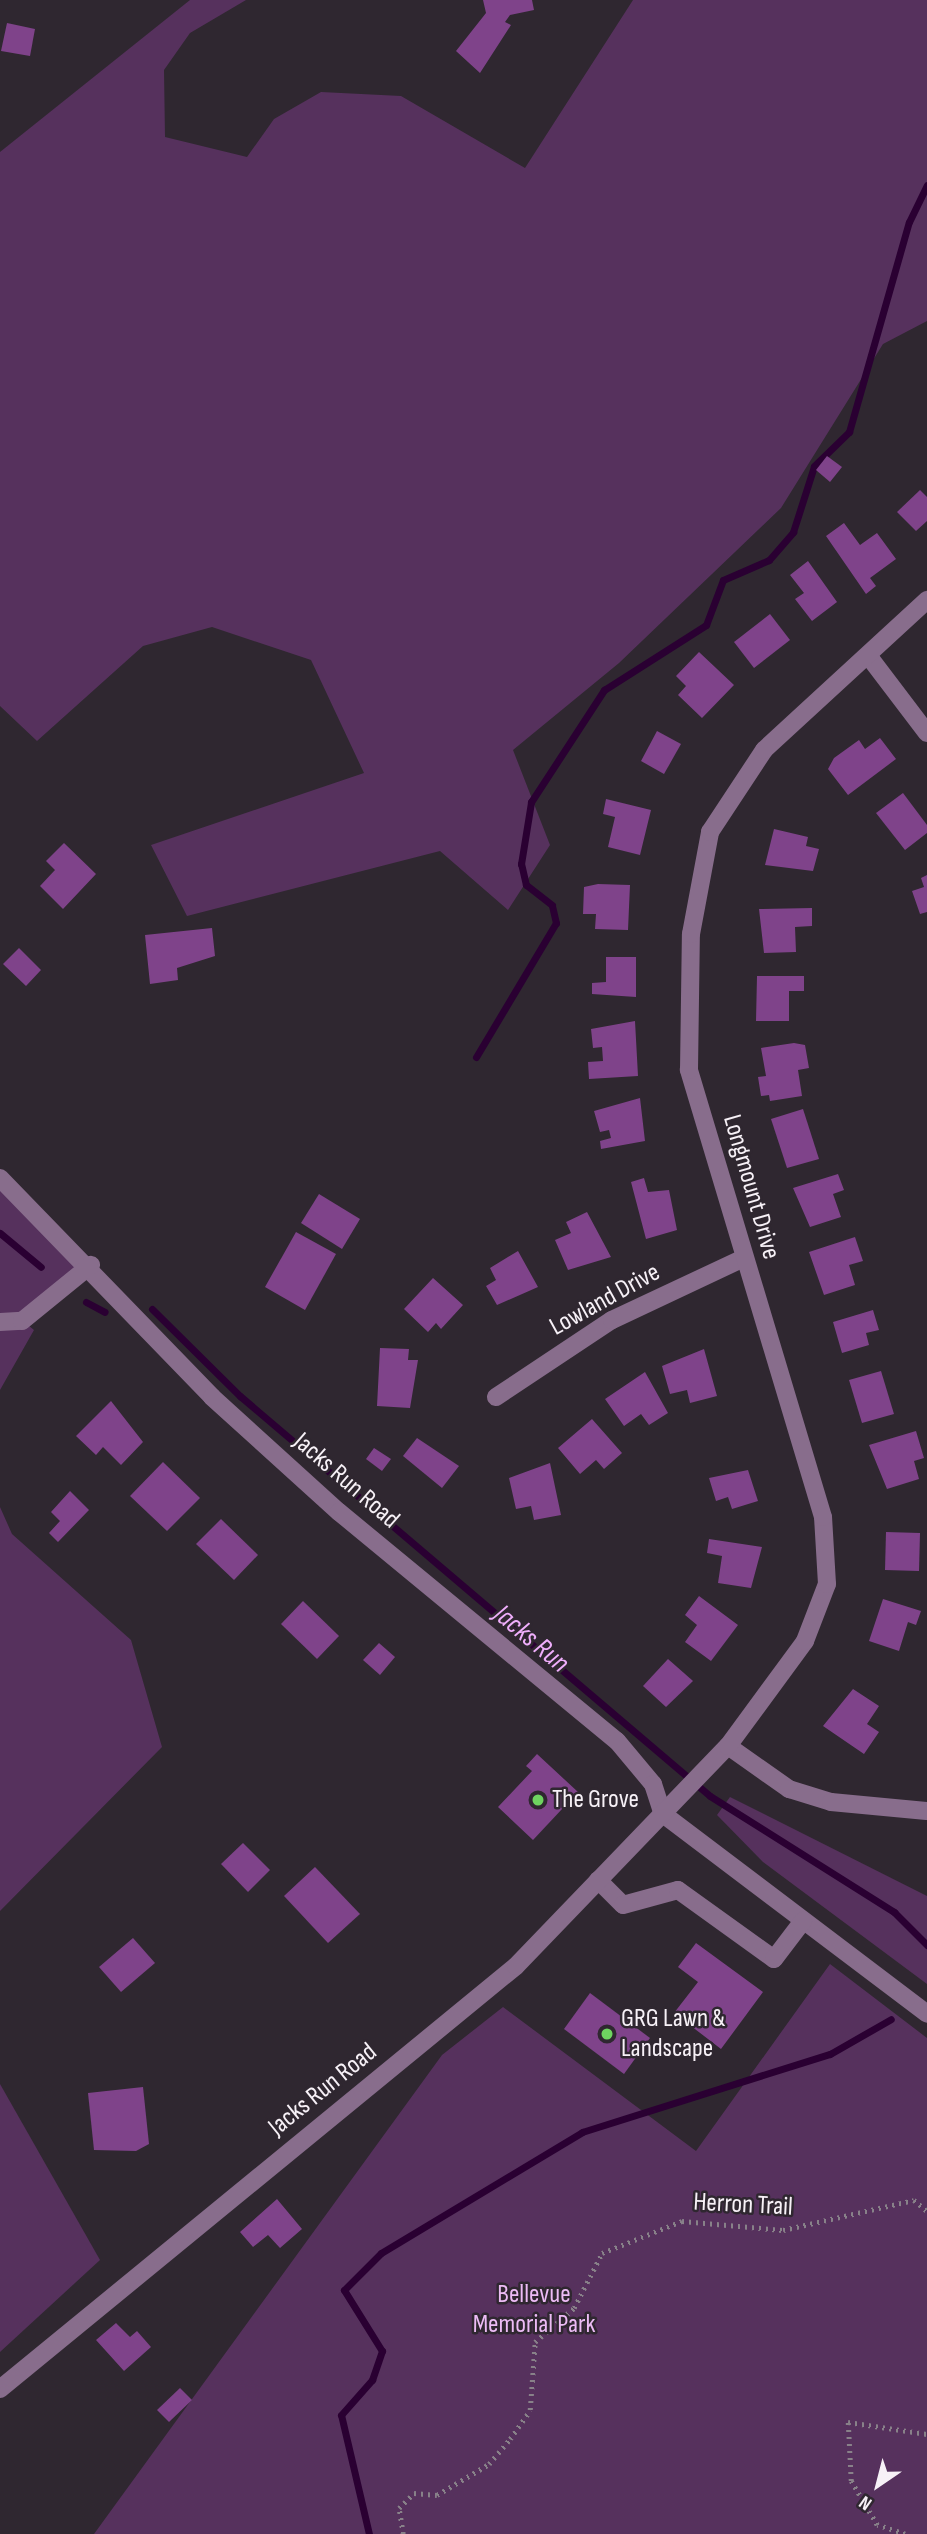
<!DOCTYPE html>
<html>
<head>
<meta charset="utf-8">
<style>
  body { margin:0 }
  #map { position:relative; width:927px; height:2534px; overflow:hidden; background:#2f2730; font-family:"Sofia Sans Condensed",sans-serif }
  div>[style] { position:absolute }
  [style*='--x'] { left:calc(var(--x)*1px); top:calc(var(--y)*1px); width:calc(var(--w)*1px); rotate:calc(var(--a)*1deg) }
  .green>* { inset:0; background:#56315d }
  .stream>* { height:7px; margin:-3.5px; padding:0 3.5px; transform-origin:3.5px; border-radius:3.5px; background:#2a0032 }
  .building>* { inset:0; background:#7f438a }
  .path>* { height:4.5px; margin-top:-2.25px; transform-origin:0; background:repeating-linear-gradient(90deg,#888189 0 2px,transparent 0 7px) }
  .minor>* { height:18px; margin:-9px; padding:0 9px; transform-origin:9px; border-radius:9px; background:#886d8c }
  .dots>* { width:19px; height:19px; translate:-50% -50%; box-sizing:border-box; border:4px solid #2f2730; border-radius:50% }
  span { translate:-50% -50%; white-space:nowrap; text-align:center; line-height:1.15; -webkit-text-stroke:5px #2f2730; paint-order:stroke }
  .street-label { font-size:26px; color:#f7f1f7 }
  .poi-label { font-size:26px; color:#f7f1f7 }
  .left { translate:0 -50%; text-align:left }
  .park-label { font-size:26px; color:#ecbbf5 }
  .water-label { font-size:28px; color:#efaefb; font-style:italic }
  .north { position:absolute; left:843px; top:2450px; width:70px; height:70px; -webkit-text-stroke:5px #2f2730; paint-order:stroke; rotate:215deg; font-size:19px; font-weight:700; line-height:28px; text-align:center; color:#f7f1f7 }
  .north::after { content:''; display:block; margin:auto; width:24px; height:32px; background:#f7f1f7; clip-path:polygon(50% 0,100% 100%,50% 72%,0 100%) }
</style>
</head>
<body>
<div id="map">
  <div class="green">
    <div style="clip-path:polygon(190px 0,246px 0,190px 33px,164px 70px,165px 137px,247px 157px,274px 119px,321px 92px,401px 96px,525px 168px,633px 0,927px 0,927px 321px,883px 344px,781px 508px,619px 663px,513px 750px,550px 845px,508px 910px,440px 851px,187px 916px,151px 845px,364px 773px,311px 660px,212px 627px,143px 646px,37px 741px,0 706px,0 152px)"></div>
    <div style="clip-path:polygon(0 1178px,91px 1265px,23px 1321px,34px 1330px,0 1390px)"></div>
    <div style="clip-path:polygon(0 1507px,12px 1534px,131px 1640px,162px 1747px,0 1911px)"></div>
    <div style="clip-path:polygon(730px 1797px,927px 1896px,927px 1984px,763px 1862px,717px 1815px)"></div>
    <div style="clip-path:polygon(830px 1964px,927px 2038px,927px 2534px,94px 2534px,442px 2055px,503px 2007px,696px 2151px)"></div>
    <div style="clip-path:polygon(0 2084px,100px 2260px,0 2352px)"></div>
  </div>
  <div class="stream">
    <div style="--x:476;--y:1057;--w:156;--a:-59.2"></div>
    <div style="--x:556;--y:923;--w:18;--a:-103"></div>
    <div style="--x:552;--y:905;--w:33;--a:-142"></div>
    <div style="--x:526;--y:885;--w:22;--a:-103"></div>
    <div style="--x:521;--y:864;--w:63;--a:-80.8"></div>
    <div style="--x:531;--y:802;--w:134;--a:-56.9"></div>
    <div style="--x:604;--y:690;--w:121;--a:-32.5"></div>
    <div style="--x:706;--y:625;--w:48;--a:-69.3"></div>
    <div style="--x:723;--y:580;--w:50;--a:-23.5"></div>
    <div style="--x:769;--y:560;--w:37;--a:-49"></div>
    <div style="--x:793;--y:532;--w:69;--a:-72.3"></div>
    <div style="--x:814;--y:466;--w:49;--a:-44.2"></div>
    <div style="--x:849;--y:432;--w:218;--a:-74.1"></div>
    <div style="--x:909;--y:222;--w:41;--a:-64.1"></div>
    <div style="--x:0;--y:1233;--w:53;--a:39.7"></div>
    <div style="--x:86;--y:1302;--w:21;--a:28"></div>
    <div style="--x:152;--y:1309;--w:124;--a:44.7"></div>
    <div style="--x:240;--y:1396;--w:617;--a:40.4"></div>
    <div style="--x:710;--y:1796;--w:218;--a:32.2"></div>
    <div style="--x:894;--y:1912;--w:47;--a:45"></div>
    <div style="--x:369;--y:2534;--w:122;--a:-103.2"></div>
    <div style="--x:341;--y:2415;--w:47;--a:-48.5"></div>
    <div style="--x:372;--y:2380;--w:31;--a:-71"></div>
    <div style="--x:382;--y:2351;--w:72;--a:-121.9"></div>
    <div style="--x:344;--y:2290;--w:52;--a:-45"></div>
    <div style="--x:381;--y:2253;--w:235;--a:-31"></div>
    <div style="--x:582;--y:2132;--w:260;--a:-17.5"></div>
    <div style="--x:830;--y:2054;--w:70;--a:-29.8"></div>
  </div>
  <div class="building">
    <div style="clip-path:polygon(483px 0,532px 0,534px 10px,510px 15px,505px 22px,511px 25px,480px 73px,456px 51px,486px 13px)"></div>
    <div style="clip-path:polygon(7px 23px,35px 29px,30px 56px,1px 51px)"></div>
    <div style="clip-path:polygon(827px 456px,842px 467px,830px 482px,816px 470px)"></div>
    <div style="clip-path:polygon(920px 490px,927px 497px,927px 521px,916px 531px,897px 512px)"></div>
    <div style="clip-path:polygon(844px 523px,860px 545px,877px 533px,896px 559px,870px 578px,876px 586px,866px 594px,826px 536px)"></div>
    <div style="clip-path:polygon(808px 561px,837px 602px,812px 621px,795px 599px,804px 593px,790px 575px)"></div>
    <div style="clip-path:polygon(770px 614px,790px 640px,754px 668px,734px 642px)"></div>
    <div style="clip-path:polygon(699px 652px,734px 685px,702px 718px,678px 695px,686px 686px,676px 676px)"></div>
    <div style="clip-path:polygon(657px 731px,681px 744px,664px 774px,641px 761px)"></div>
    <div style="clip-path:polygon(880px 738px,896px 759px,848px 795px,828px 769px,834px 758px,859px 740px,865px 749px)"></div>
    <div style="clip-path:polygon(903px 793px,927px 825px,927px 833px,905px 850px,876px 813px)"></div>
    <div style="clip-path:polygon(606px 799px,651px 810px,640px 855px,608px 847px,615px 817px,603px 814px)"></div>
    <div style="clip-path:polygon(774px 829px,808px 837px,806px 846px,819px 849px,813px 871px,765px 865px)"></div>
    <div style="clip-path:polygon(64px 843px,96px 874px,63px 909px,40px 886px,55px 870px,46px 861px)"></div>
    <div style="clip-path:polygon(927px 875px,927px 912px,920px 914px,912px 891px,924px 887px,921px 878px)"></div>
    <div style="clip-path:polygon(598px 884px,630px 885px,628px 930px,595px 929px,596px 914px,583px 914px,584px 887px)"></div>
    <div style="clip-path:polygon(812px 908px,812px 926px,795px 927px,796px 952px,764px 953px,759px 909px)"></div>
    <div style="clip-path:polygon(212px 928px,215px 956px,177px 968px,178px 980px,150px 984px,145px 935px)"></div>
    <div style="clip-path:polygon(19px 948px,41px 970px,26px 986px,3px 964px)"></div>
    <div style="clip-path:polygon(606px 957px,636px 957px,636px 997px,592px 994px,592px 983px,606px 982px)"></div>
    <div style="clip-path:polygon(757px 976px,804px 976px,804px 991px,789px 991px,789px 1021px,756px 1021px)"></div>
    <div style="clip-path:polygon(635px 1021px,638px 1076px,589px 1079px,588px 1062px,603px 1061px,602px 1047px,593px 1048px,591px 1029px)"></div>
    <div style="clip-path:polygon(794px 1043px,805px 1045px,809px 1068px,798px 1070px,802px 1096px,770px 1101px,769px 1095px,761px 1096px,758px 1077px,766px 1076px,761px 1048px)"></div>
    <div style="clip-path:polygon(640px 1098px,645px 1141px,601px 1149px,600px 1141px,611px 1138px,609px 1130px,600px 1132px,594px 1111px)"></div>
    <div style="clip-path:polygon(803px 1109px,819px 1159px,787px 1168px,771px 1119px)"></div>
    <div style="clip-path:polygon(838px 1174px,844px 1190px,833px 1194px,841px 1217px,810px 1227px,793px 1188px)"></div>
    <div style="clip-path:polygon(644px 1178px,648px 1192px,669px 1190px,677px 1230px,646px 1239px,631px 1182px)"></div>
    <div style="clip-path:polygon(319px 1194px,360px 1219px,342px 1249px,301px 1223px)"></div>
    <div style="clip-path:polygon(587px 1212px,611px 1257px,568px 1270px,555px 1240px,571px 1233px,566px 1222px)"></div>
    <div style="clip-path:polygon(296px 1232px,336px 1254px,305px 1310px,265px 1287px)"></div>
    <div style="clip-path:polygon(855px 1237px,863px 1261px,849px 1265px,855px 1285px,824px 1295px,809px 1252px)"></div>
    <div style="clip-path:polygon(518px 1251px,538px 1287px,497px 1305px,486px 1286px,496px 1280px,490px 1268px)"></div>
    <div style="clip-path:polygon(433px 1278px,463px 1305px,441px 1329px,436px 1323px,428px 1332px,404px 1309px)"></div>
    <div style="clip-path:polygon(873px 1310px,879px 1330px,866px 1333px,869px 1345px,842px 1353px,833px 1322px)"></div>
    <div style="clip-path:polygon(380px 1348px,409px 1349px,408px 1360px,418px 1360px,410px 1408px,377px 1406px)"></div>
    <div style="clip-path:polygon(704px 1349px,717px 1396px,690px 1403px,687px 1390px,670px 1394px,662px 1366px)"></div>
    <div style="clip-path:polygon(881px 1371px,894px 1414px,862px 1423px,849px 1380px)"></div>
    <div style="clip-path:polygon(645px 1372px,668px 1413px,649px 1425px,641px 1414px,624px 1426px,605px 1399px)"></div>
    <div style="clip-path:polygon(111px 1401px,143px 1442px,121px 1465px,103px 1447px,96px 1455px,76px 1436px)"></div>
    <div style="clip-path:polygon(592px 1419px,622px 1453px,604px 1469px,596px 1460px,580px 1474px,558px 1448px)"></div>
    <div style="clip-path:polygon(916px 1431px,924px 1458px,914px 1461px,919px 1479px,887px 1489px,869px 1445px)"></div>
    <div style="clip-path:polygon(417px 1438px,459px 1466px,442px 1488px,403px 1456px)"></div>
    <div style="clip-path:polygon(374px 1448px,391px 1459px,382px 1471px,366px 1459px)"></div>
    <div style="clip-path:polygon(163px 1462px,200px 1498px,167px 1531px,130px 1496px)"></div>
    <div style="clip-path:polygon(550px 1463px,561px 1515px,534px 1520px,531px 1506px,516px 1509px,509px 1478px)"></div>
    <div style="clip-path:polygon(748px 1470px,758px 1501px,732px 1509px,728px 1497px,716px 1501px,709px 1478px)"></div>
    <div style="clip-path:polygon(70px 1491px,89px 1510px,58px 1542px,49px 1533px,60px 1521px,51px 1512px)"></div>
    <div style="clip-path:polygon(221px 1519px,258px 1555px,234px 1580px,196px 1544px)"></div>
    <div style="clip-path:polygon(886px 1532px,920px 1533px,919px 1571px,885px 1570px)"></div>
    <div style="clip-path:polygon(709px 1539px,762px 1547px,751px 1588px,718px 1583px,722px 1556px,707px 1553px)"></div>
    <div style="clip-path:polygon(699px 1596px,738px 1625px,711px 1661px,685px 1642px,697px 1625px,685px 1615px)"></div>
    <div style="clip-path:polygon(883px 1599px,921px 1611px,916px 1625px,908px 1622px,899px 1651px,869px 1641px)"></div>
    <div style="clip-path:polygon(303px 1601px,339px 1636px,317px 1659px,281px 1624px)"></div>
    <div style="clip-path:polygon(379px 1643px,395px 1657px,380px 1675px,363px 1660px)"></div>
    <div style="clip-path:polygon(668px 1659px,693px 1681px,666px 1707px,643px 1686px)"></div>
    <div style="clip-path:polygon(853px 1689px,879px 1706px,867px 1724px,879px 1732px,864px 1754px,823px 1726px)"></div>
    <div style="clip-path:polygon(537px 1754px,578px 1792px,533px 1840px,498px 1807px,532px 1771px,526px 1766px)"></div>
    <div style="clip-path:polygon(243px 1843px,270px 1870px,248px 1892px,221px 1864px)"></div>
    <div style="clip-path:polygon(315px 1867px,360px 1914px,328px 1943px,284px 1896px)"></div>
    <div style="clip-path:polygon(133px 1938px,155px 1963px,121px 1992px,99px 1967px)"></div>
    <div style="clip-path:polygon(696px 1943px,763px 1992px,721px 2049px,674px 2013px,698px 1982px,678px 1967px)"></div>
    <div style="clip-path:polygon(590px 1993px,650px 2038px,624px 2074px,564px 2029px)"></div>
    <div style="clip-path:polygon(143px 2087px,149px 2144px,136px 2151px,94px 2150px,88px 2093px)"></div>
    <div style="clip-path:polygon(277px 2199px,302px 2229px,280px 2248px,268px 2235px,253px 2247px,240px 2232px)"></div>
    <div style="clip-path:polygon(116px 2323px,130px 2337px,137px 2331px,151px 2347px,124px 2371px,96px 2340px)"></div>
    <div style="clip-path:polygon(180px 2388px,192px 2400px,169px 2422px,157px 2410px)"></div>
  </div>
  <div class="path">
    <div style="--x:403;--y:2534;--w:26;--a:-99"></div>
    <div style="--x:399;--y:2508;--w:21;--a:-45"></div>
    <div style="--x:414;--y:2493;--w:23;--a:5"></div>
    <div style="--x:437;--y:2495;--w:61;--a:-30.8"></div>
    <div style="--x:489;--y:2464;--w:33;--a:-50"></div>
    <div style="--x:510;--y:2439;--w:35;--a:-55"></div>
    <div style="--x:530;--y:2410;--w:68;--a:-85.8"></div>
    <div style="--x:535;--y:2342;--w:52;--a:-41.1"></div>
    <div style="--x:574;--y:2308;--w:62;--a:-63"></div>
    <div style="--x:602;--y:2253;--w:86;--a:-21.8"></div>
    <div style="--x:682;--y:2221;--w:101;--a:5.1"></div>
    <div style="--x:783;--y:2230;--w:134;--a:-12.9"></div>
    <div style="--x:914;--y:2200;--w:17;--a:40"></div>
    <div style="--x:905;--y:2534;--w:29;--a:-162"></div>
    <div style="--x:877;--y:2525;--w:51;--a:-120.6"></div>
    <div style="--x:851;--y:2481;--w:59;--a:-92.9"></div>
    <div style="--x:848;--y:2422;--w:80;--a:8.6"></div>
  </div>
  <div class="minor">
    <div style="--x:870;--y:658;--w:94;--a:52.8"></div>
    <div style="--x:0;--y:1178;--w:305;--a:45.9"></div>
    <div style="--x:212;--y:1397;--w:171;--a:42.2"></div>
    <div style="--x:339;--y:1512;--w:360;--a:39.5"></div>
    <div style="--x:617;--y:1741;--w:56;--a:50.1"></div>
    <div style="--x:653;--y:1784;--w:32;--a:72"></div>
    <div style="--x:663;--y:1814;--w:331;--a:37.1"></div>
    <div style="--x:0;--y:1322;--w:22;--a:-3"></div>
    <div style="--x:22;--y:1321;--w:89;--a:-39.1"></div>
    <div style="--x:496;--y:1397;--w:139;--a:-33.6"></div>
    <div style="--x:612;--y:1320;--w:146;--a:-25.2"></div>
    <div style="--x:728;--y:1746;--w:75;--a:35.2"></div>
    <div style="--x:789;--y:1789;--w:44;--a:17.2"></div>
    <div style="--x:831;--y:1802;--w:96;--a:5.4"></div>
    <div style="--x:598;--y:1880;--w:35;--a:45"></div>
    <div style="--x:623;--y:1905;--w:57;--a:-15.3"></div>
    <div style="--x:678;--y:1890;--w:118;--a:35.7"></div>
    <div style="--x:774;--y:1959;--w:48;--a:-52.7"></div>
    <div style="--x:0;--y:2389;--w:667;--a:-39.34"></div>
    <div style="--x:516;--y:1966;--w:306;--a:-46.1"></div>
    <div style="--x:728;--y:1746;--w:130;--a:-53.7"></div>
    <div style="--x:805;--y:1641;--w:61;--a:-68.9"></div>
    <div style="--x:827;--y:1584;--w:67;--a:-93.4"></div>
    <div style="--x:823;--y:1517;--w:467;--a:-106.7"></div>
    <div style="--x:689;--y:1070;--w:136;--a:-89.2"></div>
    <div style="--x:691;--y:934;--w:104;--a:-79.4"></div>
    <div style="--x:710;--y:832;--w:98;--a:-56.6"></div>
    <div style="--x:764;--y:750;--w:222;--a:-42.6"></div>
  </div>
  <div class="dots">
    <div style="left:538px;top:1800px;background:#6ed360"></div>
    <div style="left:607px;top:2034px;background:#6ed360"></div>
  </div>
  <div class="street-label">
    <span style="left:751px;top:1187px;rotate:74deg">Longmount Drive</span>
    <span style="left:605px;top:1300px;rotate:-29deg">Lowland Drive</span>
    <span style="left:346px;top:1481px;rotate:41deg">Jacks Run Road</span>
    <span style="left:323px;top:2090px;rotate:-39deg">Jacks Run Road</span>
    <span style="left:743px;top:2205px;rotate:3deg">Herron Trail</span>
  </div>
  <div class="poi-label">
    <span class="left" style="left:552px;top:1800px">The Grove</span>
    <span class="left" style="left:621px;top:2034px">GRG Lawn &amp;<br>Landscape</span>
  </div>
  <div class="park-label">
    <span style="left:534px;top:2310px">Bellevue<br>Memorial Park</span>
  </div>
  <div class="water-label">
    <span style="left:531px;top:1639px;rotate:40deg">Jacks Run</span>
  </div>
  <div class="north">N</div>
</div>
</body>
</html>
